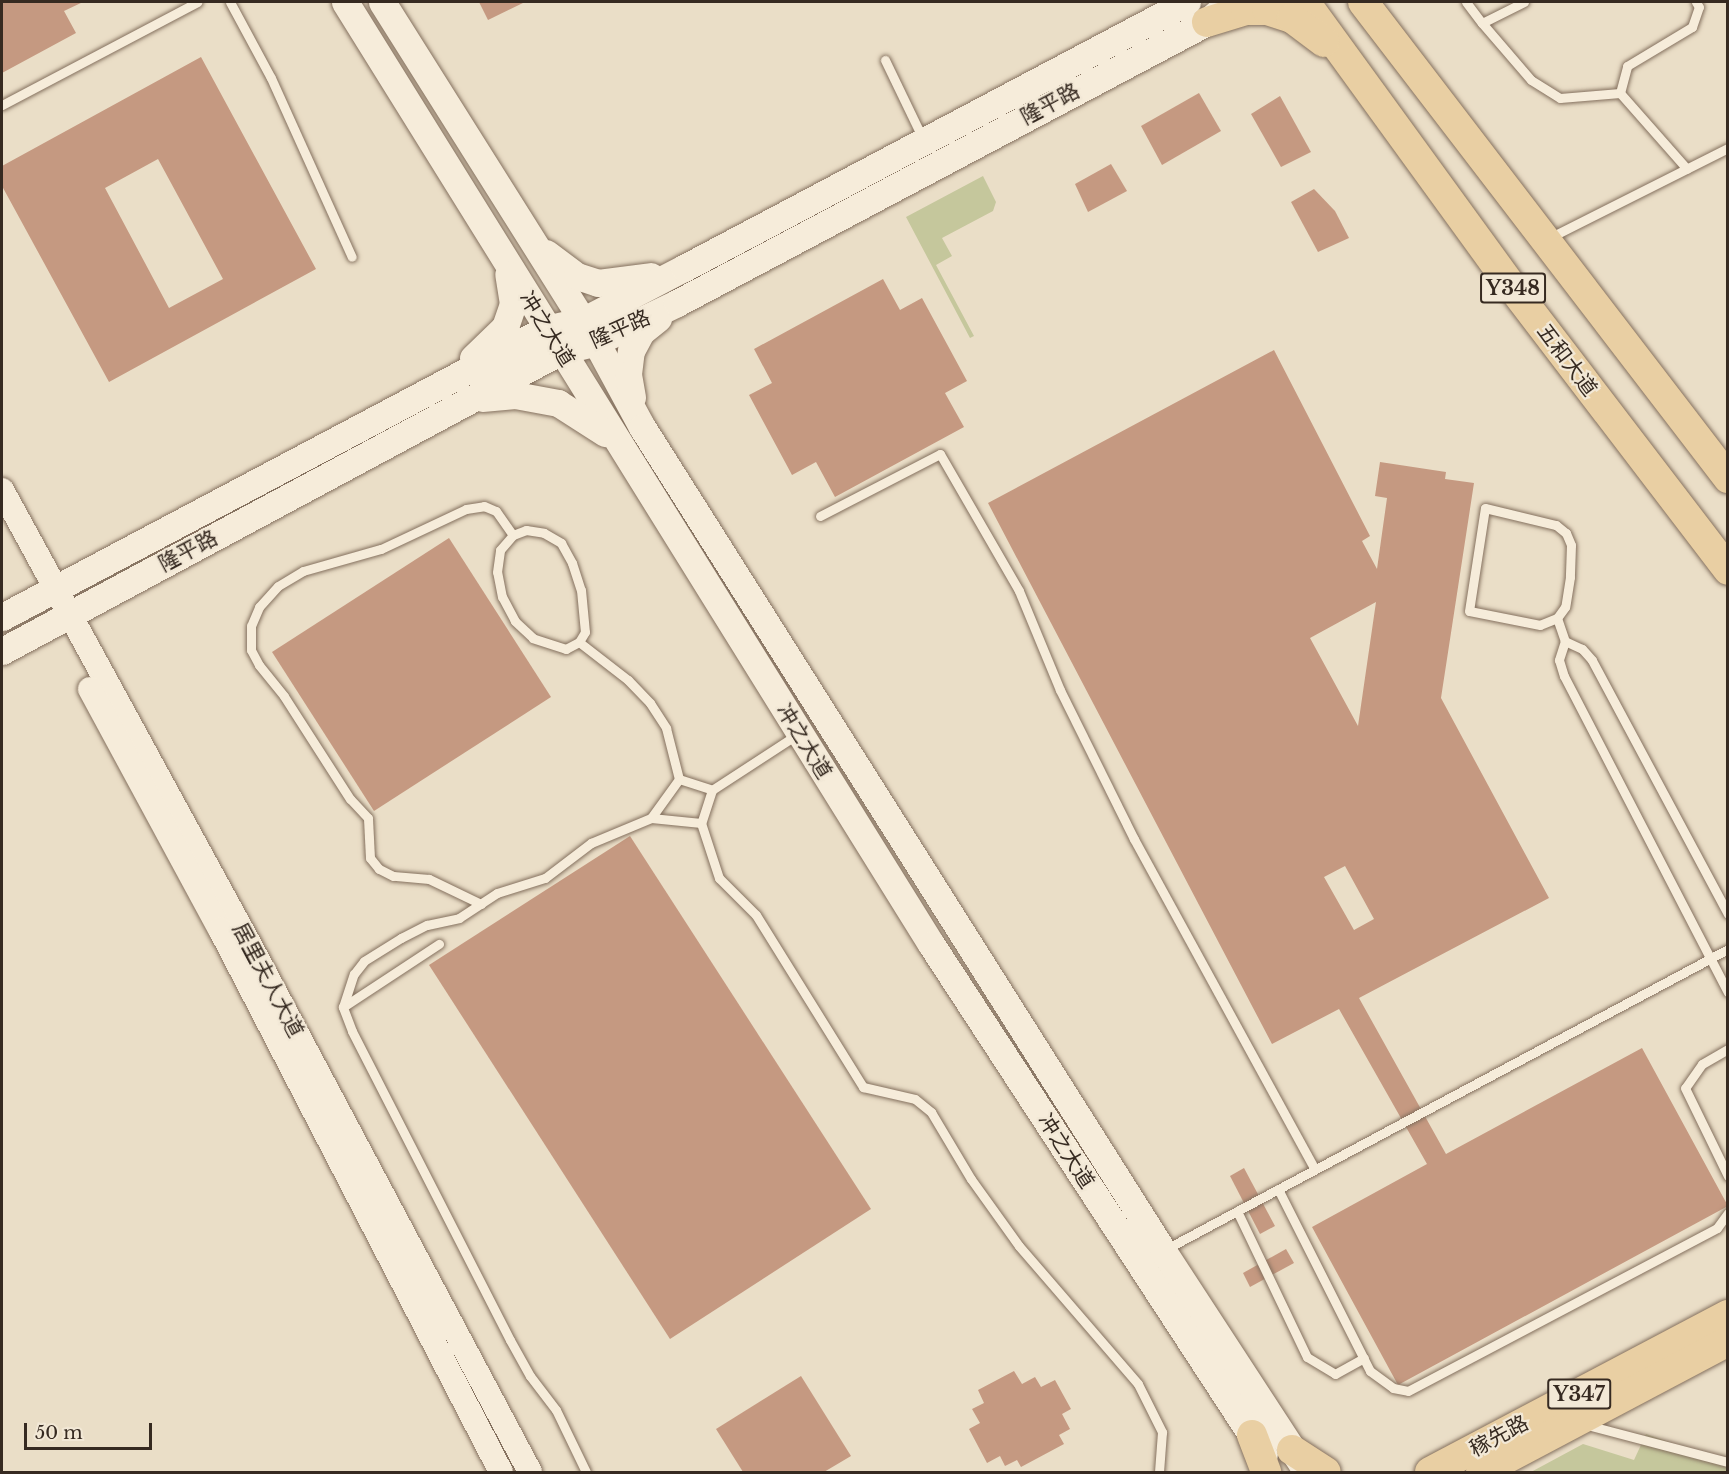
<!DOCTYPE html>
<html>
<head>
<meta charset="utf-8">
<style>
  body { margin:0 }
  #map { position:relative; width:1729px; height:1474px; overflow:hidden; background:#eadec7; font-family:"Libre Baskerville","Noto Sans SC",serif }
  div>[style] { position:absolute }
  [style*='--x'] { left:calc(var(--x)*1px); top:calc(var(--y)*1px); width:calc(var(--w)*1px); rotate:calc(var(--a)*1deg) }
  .green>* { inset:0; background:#c5c79c }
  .building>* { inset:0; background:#c59981 }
  .roads { filter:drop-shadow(0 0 2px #84705e) drop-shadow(0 0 2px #84705e) }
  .service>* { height:9px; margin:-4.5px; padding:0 4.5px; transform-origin:4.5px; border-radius:4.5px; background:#f6ecda }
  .tertiary>* { height:24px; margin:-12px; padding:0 12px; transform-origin:12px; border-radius:12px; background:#f6ecda }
  .secondary>* { height:27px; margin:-13.5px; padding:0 13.5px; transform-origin:13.5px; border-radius:13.5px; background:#f6ecda }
  .primary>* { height:30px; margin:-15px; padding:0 15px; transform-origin:15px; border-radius:15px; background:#e9cfa3 }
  span { translate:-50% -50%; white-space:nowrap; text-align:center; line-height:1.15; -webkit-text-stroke:4.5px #f2e8d6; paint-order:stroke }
  .shield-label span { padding:2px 4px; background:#f2e8d6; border:2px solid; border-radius:4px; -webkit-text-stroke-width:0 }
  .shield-label { font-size:20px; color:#362a21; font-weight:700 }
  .street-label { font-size:21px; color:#362a21 }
  .frame { position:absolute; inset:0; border:3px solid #362a21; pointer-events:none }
  .scale { position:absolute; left:24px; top:1423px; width:128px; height:27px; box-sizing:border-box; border:3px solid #362a21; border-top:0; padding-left:8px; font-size:18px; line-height:21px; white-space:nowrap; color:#362a21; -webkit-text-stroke:4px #f2e8d6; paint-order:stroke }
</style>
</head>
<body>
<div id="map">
  <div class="green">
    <div style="clip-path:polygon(983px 176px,996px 202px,993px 211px,942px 238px,952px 256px,936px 265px,974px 336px,970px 338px,906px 217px)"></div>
    <div style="clip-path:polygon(1646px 1434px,1727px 1462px,1727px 1472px,1531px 1472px,1583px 1444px,1634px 1460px)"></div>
  </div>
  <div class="building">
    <div style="clip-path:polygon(2px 2px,83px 2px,64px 11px,76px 33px,2px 73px)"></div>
    <div style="clip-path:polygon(479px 2px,525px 2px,488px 20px)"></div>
    <div style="clip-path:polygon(evenodd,201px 57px,316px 269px,109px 382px,2px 186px,2px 166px,201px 57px,158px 159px,223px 279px,169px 308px,105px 188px,158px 159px)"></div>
    <div style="clip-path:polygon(1199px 93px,1221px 131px,1162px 165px,1141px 126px)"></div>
    <div style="clip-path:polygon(1280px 96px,1311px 152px,1281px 167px,1251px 114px)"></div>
    <div style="clip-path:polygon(1111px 164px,1127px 191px,1088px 212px,1075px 184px)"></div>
    <div style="clip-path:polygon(1314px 189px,1335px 211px,1349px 238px,1318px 252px,1291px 202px)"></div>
    <div style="clip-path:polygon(883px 279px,900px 310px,922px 298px,967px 381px,945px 393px,964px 427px,835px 497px,816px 462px,792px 475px,749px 395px,772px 383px,754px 349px)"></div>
    <div style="clip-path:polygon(evenodd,1274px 350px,1370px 536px,1362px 541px,1377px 569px,1387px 498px,1375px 496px,1380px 462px,1446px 472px,1445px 479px,1474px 483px,1441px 698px,1549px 898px,1359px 998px,1446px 1154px,1642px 1048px,1728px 1206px,1398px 1385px,1312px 1227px,1427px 1164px,1339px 1009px,1272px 1044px,988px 503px,1274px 350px,1376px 602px,1358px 726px,1310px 638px,1376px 602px,1274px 350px,1345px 866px,1374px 919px,1354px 930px,1324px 877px,1345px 866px)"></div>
    <div style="clip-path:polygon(449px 538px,551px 697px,374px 811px,272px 652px)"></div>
    <div style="clip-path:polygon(630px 836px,871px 1209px,670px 1339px,429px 965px)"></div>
    <div style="clip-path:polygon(1244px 1168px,1275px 1226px,1260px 1234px,1230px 1176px)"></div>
    <div style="clip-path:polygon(1286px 1249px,1294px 1263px,1250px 1287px,1243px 1273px)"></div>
    <div style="clip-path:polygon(1014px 1371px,1022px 1384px,1035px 1377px,1041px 1387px,1055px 1380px,1071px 1409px,1062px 1414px,1070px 1429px,1059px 1435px,1064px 1444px,1021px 1467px,1017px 1460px,1005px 1466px,1000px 1456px,987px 1463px,969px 1429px,980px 1423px,972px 1409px,984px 1403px,978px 1390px)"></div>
    <div style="clip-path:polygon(801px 1376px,851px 1456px,824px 1472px,743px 1472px,716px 1429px)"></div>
  </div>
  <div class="roads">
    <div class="service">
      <div style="--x:230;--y:2;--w:86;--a:61.7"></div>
      <div style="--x:271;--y:78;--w:196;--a:65.7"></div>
      <div style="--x:1466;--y:2;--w:26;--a:53"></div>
      <div style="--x:1482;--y:23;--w:47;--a:-26.6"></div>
      <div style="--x:1482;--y:23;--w:75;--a:49.3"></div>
      <div style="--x:1531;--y:80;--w:34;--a:32"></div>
      <div style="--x:1560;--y:98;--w:60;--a:-4.8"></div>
      <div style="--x:885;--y:60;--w:88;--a:64.3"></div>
      <div style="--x:1620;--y:93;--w:28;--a:-75"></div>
      <div style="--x:1627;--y:66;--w:76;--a:-31"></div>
      <div style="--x:1692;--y:27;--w:21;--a:-71"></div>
      <div style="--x:1699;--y:7;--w:6;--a:-121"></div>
      <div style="--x:1620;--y:93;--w:101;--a:48.6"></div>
      <div style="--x:2;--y:105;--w:221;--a:-27.8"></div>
      <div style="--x:1549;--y:238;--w:200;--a:-26.7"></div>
      <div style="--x:820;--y:516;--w:135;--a:-27.3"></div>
      <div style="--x:940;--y:454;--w:158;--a:60"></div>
      <div style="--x:1019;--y:591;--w:107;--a:67.5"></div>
      <div style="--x:1060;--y:690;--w:166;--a:63.6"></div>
      <div style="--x:1134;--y:839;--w:376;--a:61.3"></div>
      <div style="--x:526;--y:530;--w:18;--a:9"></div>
      <div style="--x:544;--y:533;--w:20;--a:30"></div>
      <div style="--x:561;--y:543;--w:23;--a:61"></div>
      <div style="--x:572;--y:563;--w:28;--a:72"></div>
      <div style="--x:581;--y:590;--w:42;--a:84.6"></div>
      <div style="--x:585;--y:632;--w:12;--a:121"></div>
      <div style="--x:579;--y:642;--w:15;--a:152"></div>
      <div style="--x:566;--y:649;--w:35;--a:-162"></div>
      <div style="--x:533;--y:638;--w:25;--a:-137"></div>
      <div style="--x:515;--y:621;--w:27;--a:-118"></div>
      <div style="--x:502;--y:597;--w:25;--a:-101"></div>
      <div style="--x:497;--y:572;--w:22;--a:-82"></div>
      <div style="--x:500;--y:550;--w:20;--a:-49"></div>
      <div style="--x:513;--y:535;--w:14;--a:-21"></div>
      <div style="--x:1557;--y:618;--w:18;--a:158"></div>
      <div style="--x:1540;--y:625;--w:72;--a:-168.8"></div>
      <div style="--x:1469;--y:611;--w:104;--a:-81.2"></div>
      <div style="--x:1485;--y:508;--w:73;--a:13.5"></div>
      <div style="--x:1556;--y:525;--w:13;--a:39"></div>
      <div style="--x:1566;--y:533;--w:13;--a:67"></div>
      <div style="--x:1571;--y:545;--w:32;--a:92"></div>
      <div style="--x:1570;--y:577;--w:30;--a:99"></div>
      <div style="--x:1565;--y:607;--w:14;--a:126"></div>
      <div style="--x:1557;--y:618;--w:24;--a:71"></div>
      <div style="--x:579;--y:642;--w:62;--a:37.8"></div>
      <div style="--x:628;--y:680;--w:32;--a:46"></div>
      <div style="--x:650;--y:703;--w:30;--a:57"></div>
      <div style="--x:666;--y:728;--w:53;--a:75.7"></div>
      <div style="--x:712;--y:790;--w:103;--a:-33.1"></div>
      <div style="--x:701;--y:823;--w:50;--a:-174.3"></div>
      <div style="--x:651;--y:818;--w:48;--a:-54.3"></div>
      <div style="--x:679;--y:779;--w:35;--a:18"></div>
      <div style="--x:712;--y:790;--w:35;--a:108"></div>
      <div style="--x:701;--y:823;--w:58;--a:71.9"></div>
      <div style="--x:719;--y:878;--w:52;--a:45"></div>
      <div style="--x:756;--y:915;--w:203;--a:58.1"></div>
      <div style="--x:863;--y:1087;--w:53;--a:13"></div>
      <div style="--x:915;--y:1099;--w:21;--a:39"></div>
      <div style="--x:931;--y:1112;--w:78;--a:59.2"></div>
      <div style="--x:971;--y:1179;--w:82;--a:54.4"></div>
      <div style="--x:1019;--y:1246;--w:182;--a:49.2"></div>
      <div style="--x:1138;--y:1384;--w:54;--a:63.4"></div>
      <div style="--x:1162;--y:1432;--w:40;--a:94.3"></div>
      <div style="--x:481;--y:904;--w:58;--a:-154.3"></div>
      <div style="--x:429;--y:879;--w:36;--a:-175"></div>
      <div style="--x:393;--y:876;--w:16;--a:-153"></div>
      <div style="--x:379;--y:869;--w:14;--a:-129"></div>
      <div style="--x:370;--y:858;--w:40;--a:-92.9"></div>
      <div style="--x:368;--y:818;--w:26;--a:-133"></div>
      <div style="--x:350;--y:799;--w:122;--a:-122.7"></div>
      <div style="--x:284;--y:696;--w:40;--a:-129"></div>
      <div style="--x:259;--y:665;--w:17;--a:-118"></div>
      <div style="--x:251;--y:650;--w:24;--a:-90"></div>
      <div style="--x:251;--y:626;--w:21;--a:-67"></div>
      <div style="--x:259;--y:607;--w:28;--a:-48"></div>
      <div style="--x:278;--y:586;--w:29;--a:-31"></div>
      <div style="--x:303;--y:571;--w:81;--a:-15.8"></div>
      <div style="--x:381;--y:549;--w:94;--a:-25.2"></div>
      <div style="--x:466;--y:509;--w:18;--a:-9"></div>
      <div style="--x:484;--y:506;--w:13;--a:23"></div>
      <div style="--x:496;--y:511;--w:29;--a:55"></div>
      <div style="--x:1728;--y:914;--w:288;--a:-118.2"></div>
      <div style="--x:1592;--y:660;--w:15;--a:-132"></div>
      <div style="--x:1582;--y:649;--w:19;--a:-155"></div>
      <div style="--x:1565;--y:641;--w:20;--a:108"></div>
      <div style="--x:1559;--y:660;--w:17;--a:73"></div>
      <div style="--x:1564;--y:676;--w:356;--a:62.6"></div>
      <div style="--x:343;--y:1007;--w:115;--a:-33.3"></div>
      <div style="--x:1728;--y:1049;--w:30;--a:150"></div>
      <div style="--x:1702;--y:1064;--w:29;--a:125"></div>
      <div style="--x:1685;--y:1088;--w:98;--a:64"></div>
      <div style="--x:1278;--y:1189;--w:204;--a:63.2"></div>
      <div style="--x:1370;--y:1371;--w:29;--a:36"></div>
      <div style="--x:1393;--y:1388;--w:15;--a:11"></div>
      <div style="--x:1408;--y:1391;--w:349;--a:-27.8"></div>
      <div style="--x:1717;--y:1228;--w:19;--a:-54"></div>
      <div style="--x:1237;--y:1211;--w:162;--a:64.4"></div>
      <div style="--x:1307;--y:1357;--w:33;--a:31"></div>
      <div style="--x:1335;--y:1374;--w:33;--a:-29"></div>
      <div style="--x:1166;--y:1249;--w:637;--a:-28.09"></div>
      <div style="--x:1587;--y:1425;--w:146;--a:14.7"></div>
      <div style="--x:586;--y:1472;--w:69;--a:-115.8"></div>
      <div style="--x:556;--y:1410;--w:43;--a:-127.4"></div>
      <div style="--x:530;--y:1376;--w:41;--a:-119.1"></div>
      <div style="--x:510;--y:1340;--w:347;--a:-117.1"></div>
      <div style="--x:352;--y:1031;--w:26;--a:-111"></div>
      <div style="--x:343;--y:1007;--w:35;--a:-72"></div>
      <div style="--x:354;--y:974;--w:16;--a:-52"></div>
      <div style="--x:364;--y:961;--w:44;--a:-31.9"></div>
      <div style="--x:401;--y:938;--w:29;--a:-27"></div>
      <div style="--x:427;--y:925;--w:33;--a:-12"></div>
      <div style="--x:459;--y:918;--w:45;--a:-33.3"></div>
      <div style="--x:497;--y:893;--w:50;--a:-17.4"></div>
      <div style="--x:545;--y:878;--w:58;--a:-37.3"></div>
      <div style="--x:591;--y:843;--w:65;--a:-22.6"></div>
    </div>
    <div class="tertiary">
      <div style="--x:2;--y:490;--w:516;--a:61.4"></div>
      <div style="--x:249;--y:943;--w:599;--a:62.02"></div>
      <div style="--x:90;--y:689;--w:273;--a:61.6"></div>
      <div style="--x:220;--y:929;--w:611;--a:62.64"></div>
    </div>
    <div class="secondary">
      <div style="--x:345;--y:2;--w:1109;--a:58.12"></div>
      <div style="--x:931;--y:944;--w:609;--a:56.86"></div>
      <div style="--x:382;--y:2;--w:402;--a:57.8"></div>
      <div style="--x:596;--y:342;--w:97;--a:61.6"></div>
      <div style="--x:642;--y:427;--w:975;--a:57.7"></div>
      <div style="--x:1163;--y:1251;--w:260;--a:56.9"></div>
      <div style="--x:546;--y:253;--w:39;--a:37"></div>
      <div style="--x:577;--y:276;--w:22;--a:18"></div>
      <div style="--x:598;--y:283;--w:53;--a:-7.5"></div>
      <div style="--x:473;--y:358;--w:45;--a:-44.1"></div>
      <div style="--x:505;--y:327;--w:24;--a:-71"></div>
      <div style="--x:513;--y:304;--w:30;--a:-99"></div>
      <div style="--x:632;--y:397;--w:23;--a:-100"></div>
      <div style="--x:628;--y:374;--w:23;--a:-83"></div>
      <div style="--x:631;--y:351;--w:21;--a:-62"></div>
      <div style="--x:641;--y:332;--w:22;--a:-39"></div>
      <div style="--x:482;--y:398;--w:33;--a:-5"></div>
      <div style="--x:515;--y:395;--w:44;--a:10.5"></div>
      <div style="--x:558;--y:403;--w:56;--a:32.6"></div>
      <div style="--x:2;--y:617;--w:616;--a:-27.9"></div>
      <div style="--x:546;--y:329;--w:37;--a:-13"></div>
      <div style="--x:582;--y:321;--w:115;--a:-27.5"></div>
      <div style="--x:684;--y:268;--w:569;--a:-27.87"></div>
      <div style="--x:2;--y:651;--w:634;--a:-28.22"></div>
      <div style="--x:561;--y:351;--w:36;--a:-14"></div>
      <div style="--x:596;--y:342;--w:90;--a:-25.7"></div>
      <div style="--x:677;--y:303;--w:600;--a:-27.93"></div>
      <div style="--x:1207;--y:22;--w:21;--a:-41"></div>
    </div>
    <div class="primary">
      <div style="--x:1305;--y:2;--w:357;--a:54"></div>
      <div style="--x:1515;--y:291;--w:351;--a:52.6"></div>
      <div style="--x:1363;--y:2;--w:600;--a:52.52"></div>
      <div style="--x:1207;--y:22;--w:41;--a:-17.1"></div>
      <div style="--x:1246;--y:10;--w:21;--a:0"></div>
      <div style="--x:1267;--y:10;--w:26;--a:18"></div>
      <div style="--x:1292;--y:18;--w:40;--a:37"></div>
      <div style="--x:1252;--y:1435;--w:40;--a:69"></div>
      <div style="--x:1292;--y:1450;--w:40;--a:32.9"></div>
      <div style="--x:1430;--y:1472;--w:337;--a:-27.8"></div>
      <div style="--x:1481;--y:1472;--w:280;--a:-27.9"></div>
    </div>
  </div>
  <div class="shield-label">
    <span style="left:1513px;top:288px">Y348</span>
    <span style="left:1579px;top:1394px">Y347</span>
  </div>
  <div class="street-label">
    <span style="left:1050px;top:104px;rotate:-28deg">隆平路</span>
    <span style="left:547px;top:329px;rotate:58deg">冲之大道</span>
    <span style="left:620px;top:329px;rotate:-24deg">隆平路</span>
    <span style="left:1567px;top:360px;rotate:53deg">五和大道</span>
    <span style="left:188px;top:551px;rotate:-28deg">隆平路</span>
    <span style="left:804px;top:741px;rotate:58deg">冲之大道</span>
    <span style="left:268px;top:980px;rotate:62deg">居里夫人大道</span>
    <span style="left:1066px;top:1151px;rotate:57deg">冲之大道</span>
    <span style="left:1499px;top:1436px;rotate:-28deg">稼先路</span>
  </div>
  <div class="frame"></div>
  <div class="scale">50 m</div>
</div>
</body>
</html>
